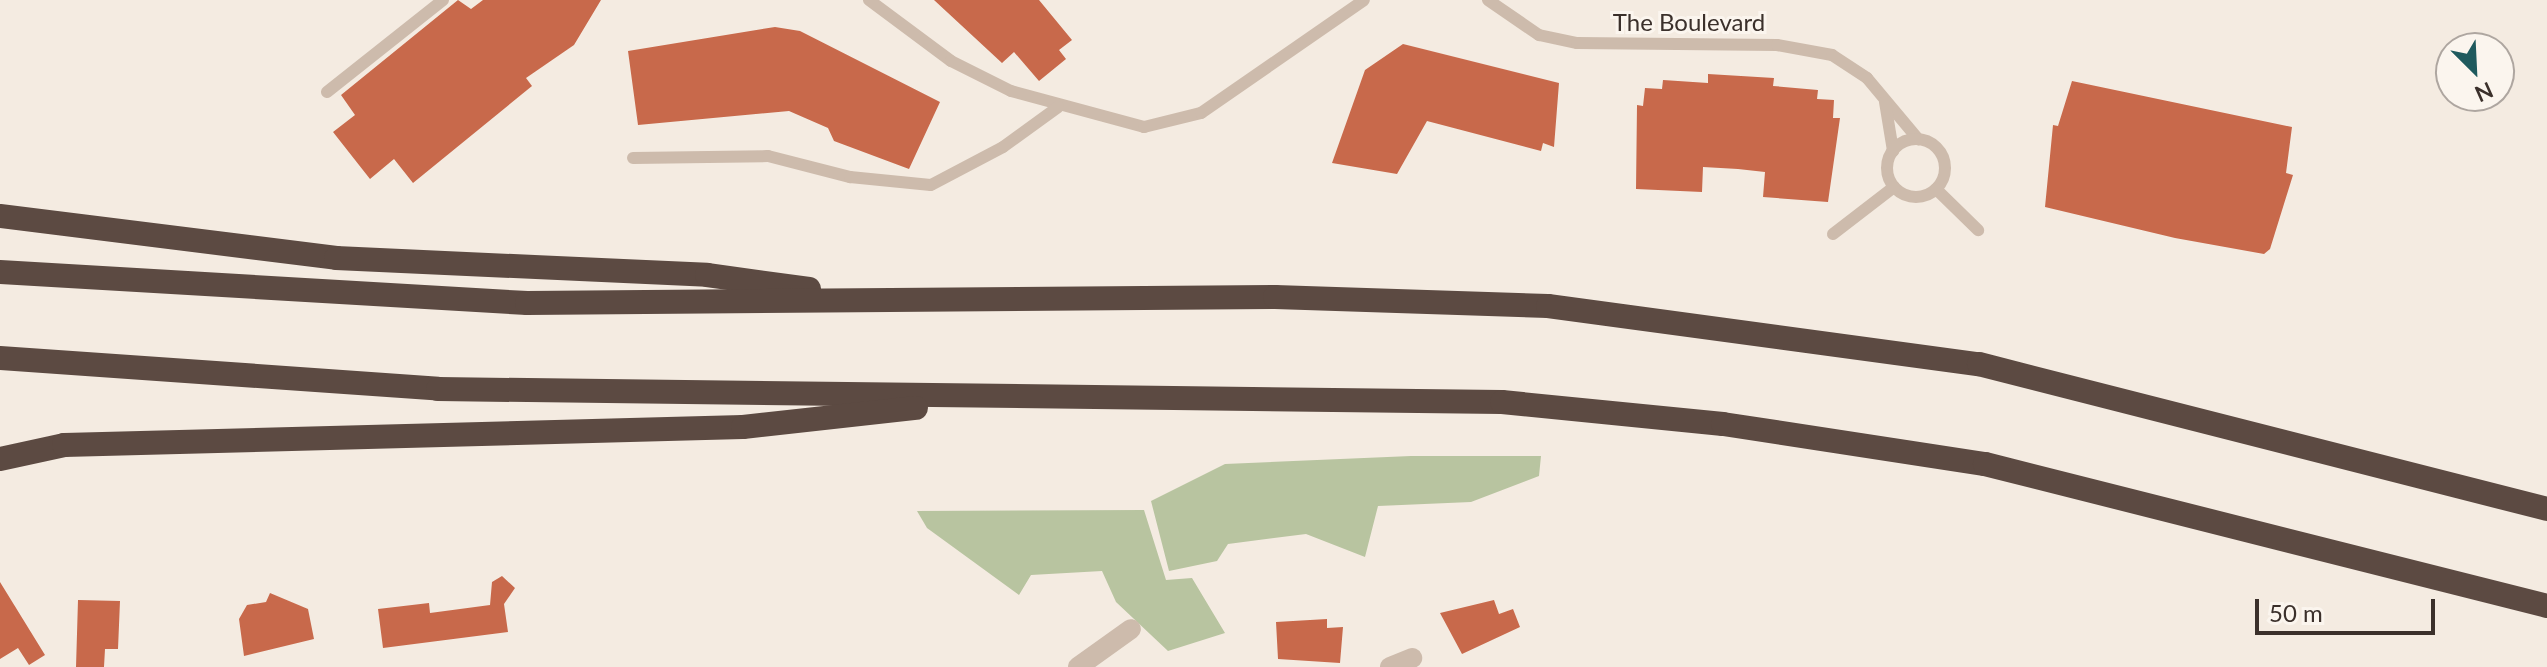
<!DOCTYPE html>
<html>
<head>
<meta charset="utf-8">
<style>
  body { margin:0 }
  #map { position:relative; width:2547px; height:667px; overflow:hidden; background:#f4ebe1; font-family:Lato,sans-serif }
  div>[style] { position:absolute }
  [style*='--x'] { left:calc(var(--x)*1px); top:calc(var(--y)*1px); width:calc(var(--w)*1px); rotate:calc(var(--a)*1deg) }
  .green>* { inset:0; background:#b8c4a0 }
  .building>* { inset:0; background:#c8694b }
  .lane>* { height:12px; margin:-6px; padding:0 6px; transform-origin:6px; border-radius:6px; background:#cdbbac }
  .lane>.ring { margin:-6px; padding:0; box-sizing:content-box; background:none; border:12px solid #cdbbac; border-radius:50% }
  .street>* { height:20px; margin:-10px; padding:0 10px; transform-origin:10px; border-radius:10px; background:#cdbbac }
  .highway>* { height:24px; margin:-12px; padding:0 12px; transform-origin:12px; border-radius:12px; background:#5c4a42 }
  span { translate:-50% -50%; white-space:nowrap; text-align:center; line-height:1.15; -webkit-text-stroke:6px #fbf5ee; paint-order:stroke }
  .street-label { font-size:24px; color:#3b302b }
  .north { position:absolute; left:2435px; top:32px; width:80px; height:80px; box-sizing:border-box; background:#fbf5ee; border:2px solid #aea6a0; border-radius:50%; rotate:156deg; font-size:22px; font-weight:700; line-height:32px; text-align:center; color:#3b302b }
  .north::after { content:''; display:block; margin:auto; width:28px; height:36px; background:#1f5a5e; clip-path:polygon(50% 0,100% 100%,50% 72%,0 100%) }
  .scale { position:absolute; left:2255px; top:599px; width:180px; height:36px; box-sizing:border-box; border:4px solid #3b302b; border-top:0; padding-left:10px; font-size:24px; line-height:28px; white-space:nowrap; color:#3b302b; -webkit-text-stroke:6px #fbf5ee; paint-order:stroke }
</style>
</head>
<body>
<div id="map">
  <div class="green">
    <div style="clip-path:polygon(1411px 456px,1541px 456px,1539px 476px,1471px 502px,1378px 506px,1365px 557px,1306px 534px,1228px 544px,1217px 561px,1169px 571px,1151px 501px,1225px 464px)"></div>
    <div style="clip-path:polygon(1144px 510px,1166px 580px,1192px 578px,1225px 633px,1168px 651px,1116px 602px,1102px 571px,1031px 575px,1019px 595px,927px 528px,917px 511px)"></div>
  </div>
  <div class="building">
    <div style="clip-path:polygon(458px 0,471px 9px,483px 0,601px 0,574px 45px,526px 78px,532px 86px,413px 183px,394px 159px,370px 179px,333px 132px,355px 115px,341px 95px)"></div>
    <div style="clip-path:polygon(934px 0,1039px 0,1072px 40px,1059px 50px,1066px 59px,1039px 81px,1014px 52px,1002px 63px)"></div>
    <div style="clip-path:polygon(775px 27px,800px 31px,940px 102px,909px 169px,834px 141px,828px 128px,789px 111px,638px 125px,628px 51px)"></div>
    <div style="clip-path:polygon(1403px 44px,1559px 83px,1554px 147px,1543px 143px,1541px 151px,1427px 121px,1397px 174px,1332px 163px,1365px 70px)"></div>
    <div style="clip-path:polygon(1708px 74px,1774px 78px,1773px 86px,1818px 90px,1817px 99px,1834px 100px,1833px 118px,1840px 118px,1828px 202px,1763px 197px,1765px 172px,1738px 169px,1703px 167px,1702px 192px,1636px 189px,1637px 105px,1643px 106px,1645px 88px,1662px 89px,1663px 80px,1708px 83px)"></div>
    <div style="clip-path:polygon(2072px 81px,2292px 127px,2286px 173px,2293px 175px,2270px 249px,2264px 254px,2175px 238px,2045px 207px,2053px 125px,2058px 126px)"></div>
    <div style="clip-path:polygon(502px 576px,515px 588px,504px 604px,508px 632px,383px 648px,378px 609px,429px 603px,430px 613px,490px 605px,492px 582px)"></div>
    <div style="clip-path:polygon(0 582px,45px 655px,29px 665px,18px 648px,0 659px)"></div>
    <div style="clip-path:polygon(270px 593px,308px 609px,314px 639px,244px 656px,239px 619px,247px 605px,266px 602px)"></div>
    <div style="clip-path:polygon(78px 600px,120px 601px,118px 649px,105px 649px,104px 667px,76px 667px)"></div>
    <div style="clip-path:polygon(1494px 600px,1499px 614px,1513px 609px,1520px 627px,1462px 654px,1440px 613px)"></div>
    <div style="clip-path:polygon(1327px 619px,1327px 628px,1343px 627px,1340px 663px,1278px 659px,1276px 622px)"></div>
  </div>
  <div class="lane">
    <div style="--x:869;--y:0;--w:102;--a:36.6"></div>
    <div style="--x:951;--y:61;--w:67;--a:26.6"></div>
    <div style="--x:1011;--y:91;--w:138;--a:15.1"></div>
    <div style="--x:1144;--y:127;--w:59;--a:-13.8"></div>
    <div style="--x:1201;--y:113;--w:198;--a:-34.7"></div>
    <div style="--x:1488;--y:0;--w:62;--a:34.5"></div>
    <div style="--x:1539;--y:35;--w:39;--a:12"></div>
    <div style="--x:1577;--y:43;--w:200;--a:0.6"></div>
    <div style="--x:1777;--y:45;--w:56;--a:10.3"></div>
    <div style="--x:1832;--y:55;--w:42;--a:33.3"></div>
    <div style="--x:1867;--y:78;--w:80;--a:50.1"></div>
    <div style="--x:327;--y:92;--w:148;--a:-38.4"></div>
    <div style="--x:1885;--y:102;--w:50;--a:80.7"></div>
    <div class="ring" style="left:1887px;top:139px;width:46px;height:46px"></div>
    <div style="--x:633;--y:158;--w:135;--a:-0.8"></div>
    <div style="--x:768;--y:156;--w:85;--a:14.4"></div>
    <div style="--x:850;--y:177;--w:81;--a:5.6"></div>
    <div style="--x:931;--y:185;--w:81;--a:-27.8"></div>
    <div style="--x:1003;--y:147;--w:68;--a:-36"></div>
    <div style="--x:1936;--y:189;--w:59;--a:44.3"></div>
    <div style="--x:1833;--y:234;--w:77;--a:-37.6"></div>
  </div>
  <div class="street">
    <div style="--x:1078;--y:667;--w:65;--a:-35.6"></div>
    <div style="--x:1390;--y:667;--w:24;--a:-22"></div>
  </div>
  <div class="highway">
    <div style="--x:0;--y:216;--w:339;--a:7.1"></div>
    <div style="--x:336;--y:258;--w:371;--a:2.6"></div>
    <div style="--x:707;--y:275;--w:103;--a:7.8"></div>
    <div style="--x:0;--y:272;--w:528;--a:3.37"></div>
    <div style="--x:527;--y:303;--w:748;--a:-0.46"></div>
    <div style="--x:1275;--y:297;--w:273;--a:1.9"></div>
    <div style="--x:1548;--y:306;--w:435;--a:7.7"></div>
    <div style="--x:1979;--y:364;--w:586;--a:14.32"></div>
    <div style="--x:0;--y:358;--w:439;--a:4"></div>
    <div style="--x:438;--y:389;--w:1064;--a:0.7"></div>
    <div style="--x:1502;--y:402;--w:222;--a:5.7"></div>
    <div style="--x:1723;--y:424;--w:265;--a:8.7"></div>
    <div style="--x:1985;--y:464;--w:580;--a:14.18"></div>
    <div style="--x:0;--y:459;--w:66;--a:-12.3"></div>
    <div style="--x:64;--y:445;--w:679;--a:-1.52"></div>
    <div style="--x:743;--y:427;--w:174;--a:-6.3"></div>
  </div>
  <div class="street-label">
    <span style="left:1689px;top:22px">The Boulevard</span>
  </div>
  <div class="north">N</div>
  <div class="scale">50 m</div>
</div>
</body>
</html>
